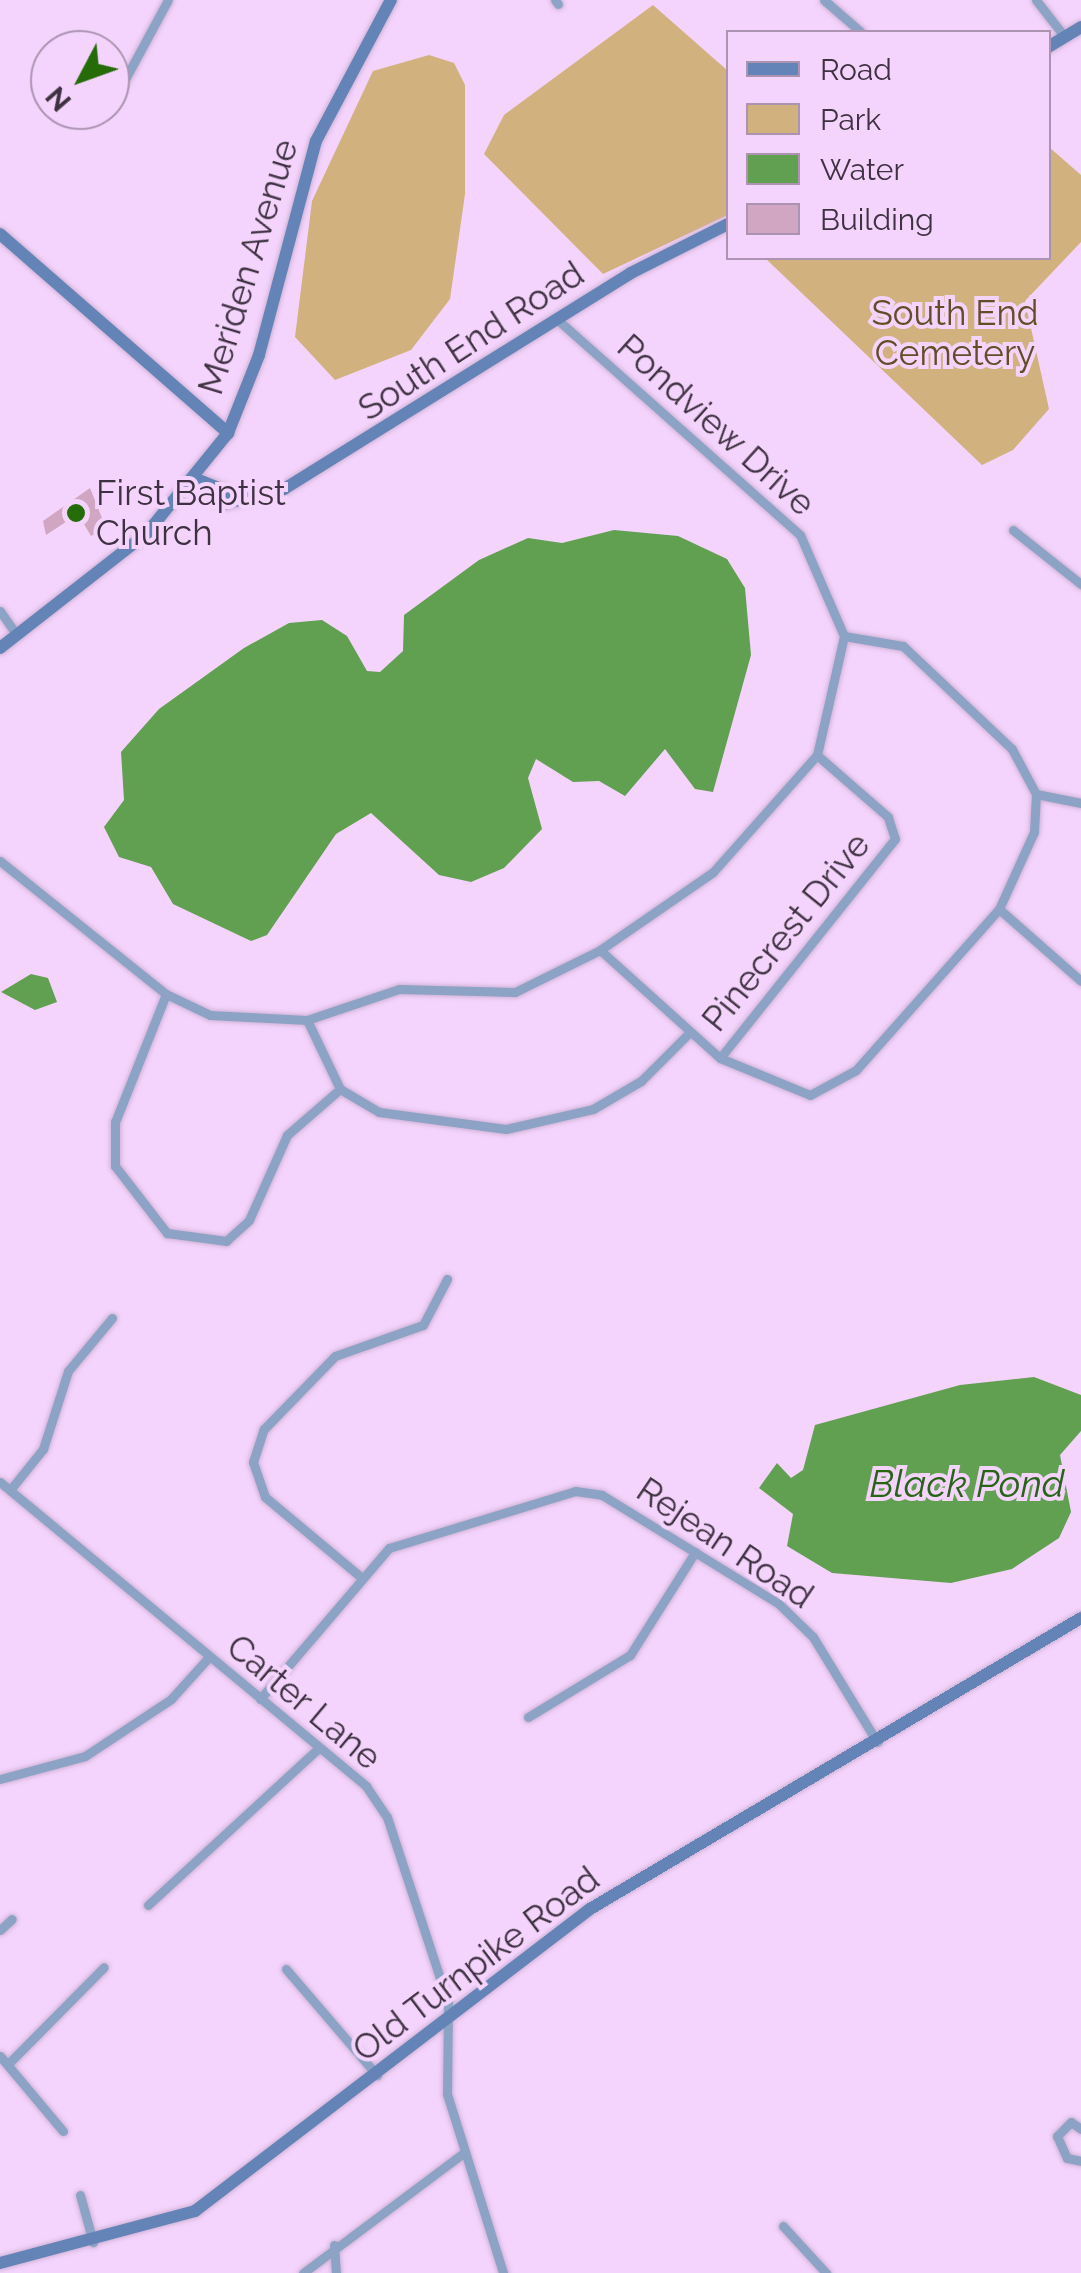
<!DOCTYPE html>
<html>
<head>
<meta charset="utf-8">
<style>
  body { margin:0 }
  #map { position:relative; width:1081px; height:2273px; overflow:hidden; background:#f4d4fc; font-family:Raleway,sans-serif }
  div>[style] { position:absolute }
  [style*='--x'] { left:calc(var(--x)*1px); top:calc(var(--y)*1px); width:calc(var(--w)*1px); rotate:calc(var(--a)*1deg) }
  .green>* { inset:0; background:#d1b17d }
  .water>* { inset:0; background:#619f51 }
  .building>* { inset:0; background:#d1a6c2 }
  .roads { filter:drop-shadow(0 0 2px #d0b3d7) drop-shadow(0 0 2px #d0b3d7) }
  .street>* { height:9px; margin:-4.5px; padding:0 4.5px; transform-origin:4.5px; border-radius:4.5px; background:#8da3c6 }
  .secondary>* { height:12px; margin:-6px; padding:0 6px; transform-origin:6px; border-radius:6px; background:#6484b7 }
  .dots>* { width:28px; height:28px; translate:-50% -50%; box-sizing:border-box; border:5px solid #f4d4fc; border-radius:50% }
  span { translate:-50% -50%; white-space:nowrap; text-align:center; line-height:1.15; -webkit-text-stroke:8px #f4d4fc; paint-order:stroke }
  .street-label { font-size:35px; color:#3e3141 }
  .park-label { font-size:35px; color:#644d26 }
  .poi-label { font-size:35px; color:#3e3141 }
  .left { translate:0 -50%; text-align:left }
  .water-label { font-size:38px; color:#286416; font-style:italic }
  .legend { position:absolute; left:726px; top:30px; width:325px; height:230px; box-sizing:border-box; background:#f4d4fc; border:2px solid #ab93b1; margin:0; padding:12px 18px; list-style:none; font-size:30px; color:#3e3141 }
  .legend li { display:flex; align-items:center; gap:20px; height:50px }
  .legend b { width:50px; border:2px solid #ab93b1 }
  .north { position:absolute; left:30px; top:30px; width:100px; height:100px; box-sizing:border-box; background:#f4d4fc; border:2px solid #ab93b1; border-radius:50%; rotate:229deg; font-size:28px; font-weight:700; line-height:40px; text-align:center; color:#3e3141 }
  .north::after { content:''; display:block; margin:auto; width:35px; height:45px; background:#256c09; clip-path:polygon(50% 0,100% 100%,50% 72%,0 100%) }
</style>
</head>
<body>
<div id="map">
  <div class="green">
    <div style="clip-path:polygon(653px 5px,728px 71px,728px 215px,603px 274px,484px 154px,504px 115px)"></div>
    <div style="clip-path:polygon(429px 55px,454px 63px,465px 85px,465px 194px,450px 299px,411px 350px,335px 380px,295px 337px,312px 201px,373px 71px)"></div>
    <div style="clip-path:polygon(1049px 147px,1081px 175px,1081px 242px,1025px 301px,1049px 409px,1013px 450px,982px 465px,765px 258px,1048px 258px)"></div>
  </div>
  <div class="water">
    <div style="clip-path:polygon(614px 530px,678px 536px,727px 559px,745px 588px,751px 655px,713px 792px,695px 789px,665px 749px,625px 796px,599px 781px,573px 782px,536px 759px,528px 778px,542px 829px,504px 868px,471px 882px,439px 875px,371px 813px,336px 834px,267px 935px,251px 941px,173px 904px,151px 867px,119px 857px,104px 827px,124px 800px,121px 752px,159px 709px,244px 648px,289px 623px,322px 620px,347px 636px,367px 671px,380px 672px,403px 651px,404px 615px,479px 560px,528px 538px,562px 543px)"></div>
    <div style="clip-path:polygon(31px 974px,48px 978px,57px 1002px,35px 1010px,1px 992px)"></div>
    <div style="clip-path:polygon(1034px 1377px,1081px 1395px,1081px 1431px,1060px 1455px,1071px 1512px,1059px 1538px,1012px 1569px,951px 1583px,832px 1573px,787px 1546px,793px 1514px,759px 1488px,777px 1463px,791px 1478px,803px 1470px,815px 1425px,960px 1385px)"></div>
  </div>
  <div class="building">
    <div style="clip-path:polygon(90px 488px,106px 528px,91px 536px,78px 514px,46px 535px,43px 521px)"></div>
  </div>
  <div class="roads">
    <div class="street">
      <div style="--x:555;--y:0;--w:5;--a:53"></div>
      <div style="--x:824;--y:0;--w:49;--a:40.9"></div>
      <div style="--x:1036;--y:0;--w:46;--a:52.1"></div>
      <div style="--x:116;--y:96;--w:109;--a:-61.6"></div>
      <div style="--x:1013;--y:530;--w:87;--a:38.5"></div>
      <div style="--x:0;--y:611;--w:29;--a:55"></div>
      <div style="--x:1036;--y:794;--w:46;--a:11.3"></div>
      <div style="--x:0;--y:861;--w:213;--a:38.7"></div>
      <div style="--x:166;--y:994;--w:49;--a:25.5"></div>
      <div style="--x:210;--y:1015;--w:97;--a:3"></div>
      <div style="--x:307;--y:1020;--w:97;--a:-18.6"></div>
      <div style="--x:399;--y:989;--w:116;--a:1.5"></div>
      <div style="--x:515;--y:992;--w:95;--a:-26.3"></div>
      <div style="--x:600;--y:950;--w:137;--a:-34.6"></div>
      <div style="--x:713;--y:872;--w:157;--a:-48.4"></div>
      <div style="--x:817;--y:755;--w:122;--a:-77.2"></div>
      <div style="--x:844;--y:636;--w:110;--a:-113.5"></div>
      <div style="--x:800;--y:535;--w:327;--a:-138.4"></div>
      <div style="--x:999;--y:909;--w:109;--a:41.3"></div>
      <div style="--x:600;--y:950;--w:161;--a:42"></div>
      <div style="--x:720;--y:1058;--w:97;--a:22.3"></div>
      <div style="--x:810;--y:1095;--w:52;--a:-28.5"></div>
      <div style="--x:856;--y:1070;--w:215;--a:-48.4"></div>
      <div style="--x:999;--y:909;--w:85;--a:-65.6"></div>
      <div style="--x:1034;--y:832;--w:38;--a:-87"></div>
      <div style="--x:1036;--y:794;--w:51;--a:-118.1"></div>
      <div style="--x:1012;--y:749;--w:150;--a:-136.6"></div>
      <div style="--x:903;--y:646;--w:60;--a:-170.4"></div>
      <div style="--x:166;--y:994;--w:138;--a:111.7"></div>
      <div style="--x:115;--y:1122;--w:44;--a:90"></div>
      <div style="--x:115;--y:1166;--w:85;--a:52.2"></div>
      <div style="--x:167;--y:1233;--w:60;--a:7.7"></div>
      <div style="--x:226;--y:1241;--w:31;--a:-42"></div>
      <div style="--x:249;--y:1220;--w:93;--a:-65.9"></div>
      <div style="--x:287;--y:1135;--w:70;--a:-41"></div>
      <div style="--x:307;--y:1020;--w:76;--a:64.4"></div>
      <div style="--x:340;--y:1089;--w:45;--a:30.5"></div>
      <div style="--x:379;--y:1112;--w:128;--a:7.6"></div>
      <div style="--x:506;--y:1129;--w:89;--a:-12.9"></div>
      <div style="--x:593;--y:1109;--w:56;--a:-30.3"></div>
      <div style="--x:641;--y:1081;--w:65;--a:-45"></div>
      <div style="--x:720;--y:1058;--w:280;--a:-51.4"></div>
      <div style="--x:895;--y:839;--w:23;--a:-108"></div>
      <div style="--x:888;--y:817;--w:94;--a:-138.9"></div>
      <div style="--x:0;--y:1482;--w:476;--a:39.7"></div>
      <div style="--x:366;--y:1786;--w:37;--a:56"></div>
      <div style="--x:387;--y:1817;--w:196;--a:71.8"></div>
      <div style="--x:448;--y:2003;--w:91;--a:90.6"></div>
      <div style="--x:447;--y:2094;--w:188;--a:72.6"></div>
      <div style="--x:10;--y:1490;--w:53;--a:-51.2"></div>
      <div style="--x:43;--y:1449;--w:82;--a:-72.2"></div>
      <div style="--x:68;--y:1371;--w:69;--a:-50.3"></div>
      <div style="--x:362;--y:1578;--w:126;--a:-140.1"></div>
      <div style="--x:265;--y:1497;--w:37;--a:-109"></div>
      <div style="--x:253;--y:1462;--w:35;--a:-72"></div>
      <div style="--x:264;--y:1429;--w:102;--a:-45.8"></div>
      <div style="--x:335;--y:1356;--w:93;--a:-19.4"></div>
      <div style="--x:423;--y:1325;--w:52;--a:-62.4"></div>
      <div style="--x:260;--y:1699;--w:199;--a:-49.5"></div>
      <div style="--x:389;--y:1548;--w:195;--a:-17"></div>
      <div style="--x:575;--y:1491;--w:27;--a:8"></div>
      <div style="--x:602;--y:1495;--w:208;--a:31.6"></div>
      <div style="--x:779;--y:1604;--w:47;--a:44.1"></div>
      <div style="--x:813;--y:1637;--w:123;--a:58.6"></div>
      <div style="--x:528;--y:1717;--w:119;--a:-31.3"></div>
      <div style="--x:630;--y:1655;--w:122;--a:-57.7"></div>
      <div style="--x:0;--y:1779;--w:88;--a:-15.1"></div>
      <div style="--x:85;--y:1756;--w:103;--a:-33.5"></div>
      <div style="--x:171;--y:1699;--w:57;--a:-47.9"></div>
      <div style="--x:148;--y:1905;--w:232;--a:-42.6"></div>
      <div style="--x:0;--y:1930;--w:16;--a:-43"></div>
      <div style="--x:286;--y:1969;--w:140;--a:49.4"></div>
      <div style="--x:0;--y:2056;--w:98;--a:50"></div>
      <div style="--x:8;--y:2064;--w:136;--a:-45.3"></div>
      <div style="--x:1081;--y:2129;--w:12;--a:-145"></div>
      <div style="--x:1071;--y:2122;--w:20;--a:135"></div>
      <div style="--x:1057;--y:2136;--w:24;--a:66"></div>
      <div style="--x:1067;--y:2158;--w:14;--a:12"></div>
      <div style="--x:80;--y:2195;--w:49;--a:74.5"></div>
      <div style="--x:783;--y:2226;--w:64;--a:47.5"></div>
      <div style="--x:334;--y:2245;--w:28;--a:86"></div>
      <div style="--x:303;--y:2273;--w:202;--a:-36.8"></div>
    </div>
    <div class="secondary">
      <div style="--x:1048;--y:47;--w:39;--a:-31"></div>
      <div style="--x:0;--y:234;--w:303;--a:41.1"></div>
      <div style="--x:244;--y:498;--w:52;--a:-158.4"></div>
      <div style="--x:196;--y:479;--w:37;--a:43"></div>
      <div style="--x:223;--y:504;--w:63;--a:-13.8"></div>
      <div style="--x:284;--y:489;--w:409;--a:-31.9"></div>
      <div style="--x:631;--y:273;--w:109;--a:-26.8"></div>
      <div style="--x:0;--y:648;--w:187;--a:-38"></div>
      <div style="--x:147;--y:533;--w:129;--a:-51"></div>
      <div style="--x:228;--y:433;--w:84;--a:-68.3"></div>
      <div style="--x:259;--y:355;--w:221;--a:-75.1"></div>
      <div style="--x:316;--y:141;--w:160;--a:-62"></div>
      <div style="--x:0;--y:2263;--w:202;--a:-14.9"></div>
      <div style="--x:195;--y:2211;--w:497;--a:-37.4"></div>
      <div style="--x:590;--y:1909;--w:571;--a:-30.65"></div>
    </div>
  </div>
  <div class="dots">
    <div style="left:76px;top:513px;background:#256c09"></div>
  </div>
  <div class="street-label">
    <span style="left:248px;top:267px;rotate:-73deg">Meriden Avenue</span>
    <span style="left:471px;top:341px;rotate:-33deg">South End Road</span>
    <span style="left:716px;top:425px;rotate:42deg">Pondview Drive</span>
    <span style="left:786px;top:932px;rotate:-51deg">Pinecrest Drive</span>
    <span style="left:725px;top:1543px;rotate:34deg">Rejean Road</span>
    <span style="left:304px;top:1702px;rotate:40deg">Carter Lane</span>
    <span style="left:476px;top:1964px;rotate:-37deg">Old Turnpike Road</span>
  </div>
  <div class="park-label">
    <span style="left:955px;top:333px">South End<br>Cemetery</span>
  </div>
  <div class="poi-label">
    <span class="left" style="left:96px;top:513px">First Baptist<br>Church</span>
  </div>
  <div class="water-label">
    <span style="left:967px;top:1484px">Black Pond</span>
  </div>
  <ul class="legend">
  <li><b style="height:12px;background:#6484b7"></b>Road</li>
  <li><b style="height:28px;background:#d1b17d"></b>Park</li>
  <li><b style="height:28px;background:#619f51"></b>Water</li>
  <li><b style="height:28px;background:#d1a6c2"></b>Building</li>
  </ul>
  <div class="north">N</div>
</div>
</body>
</html>
